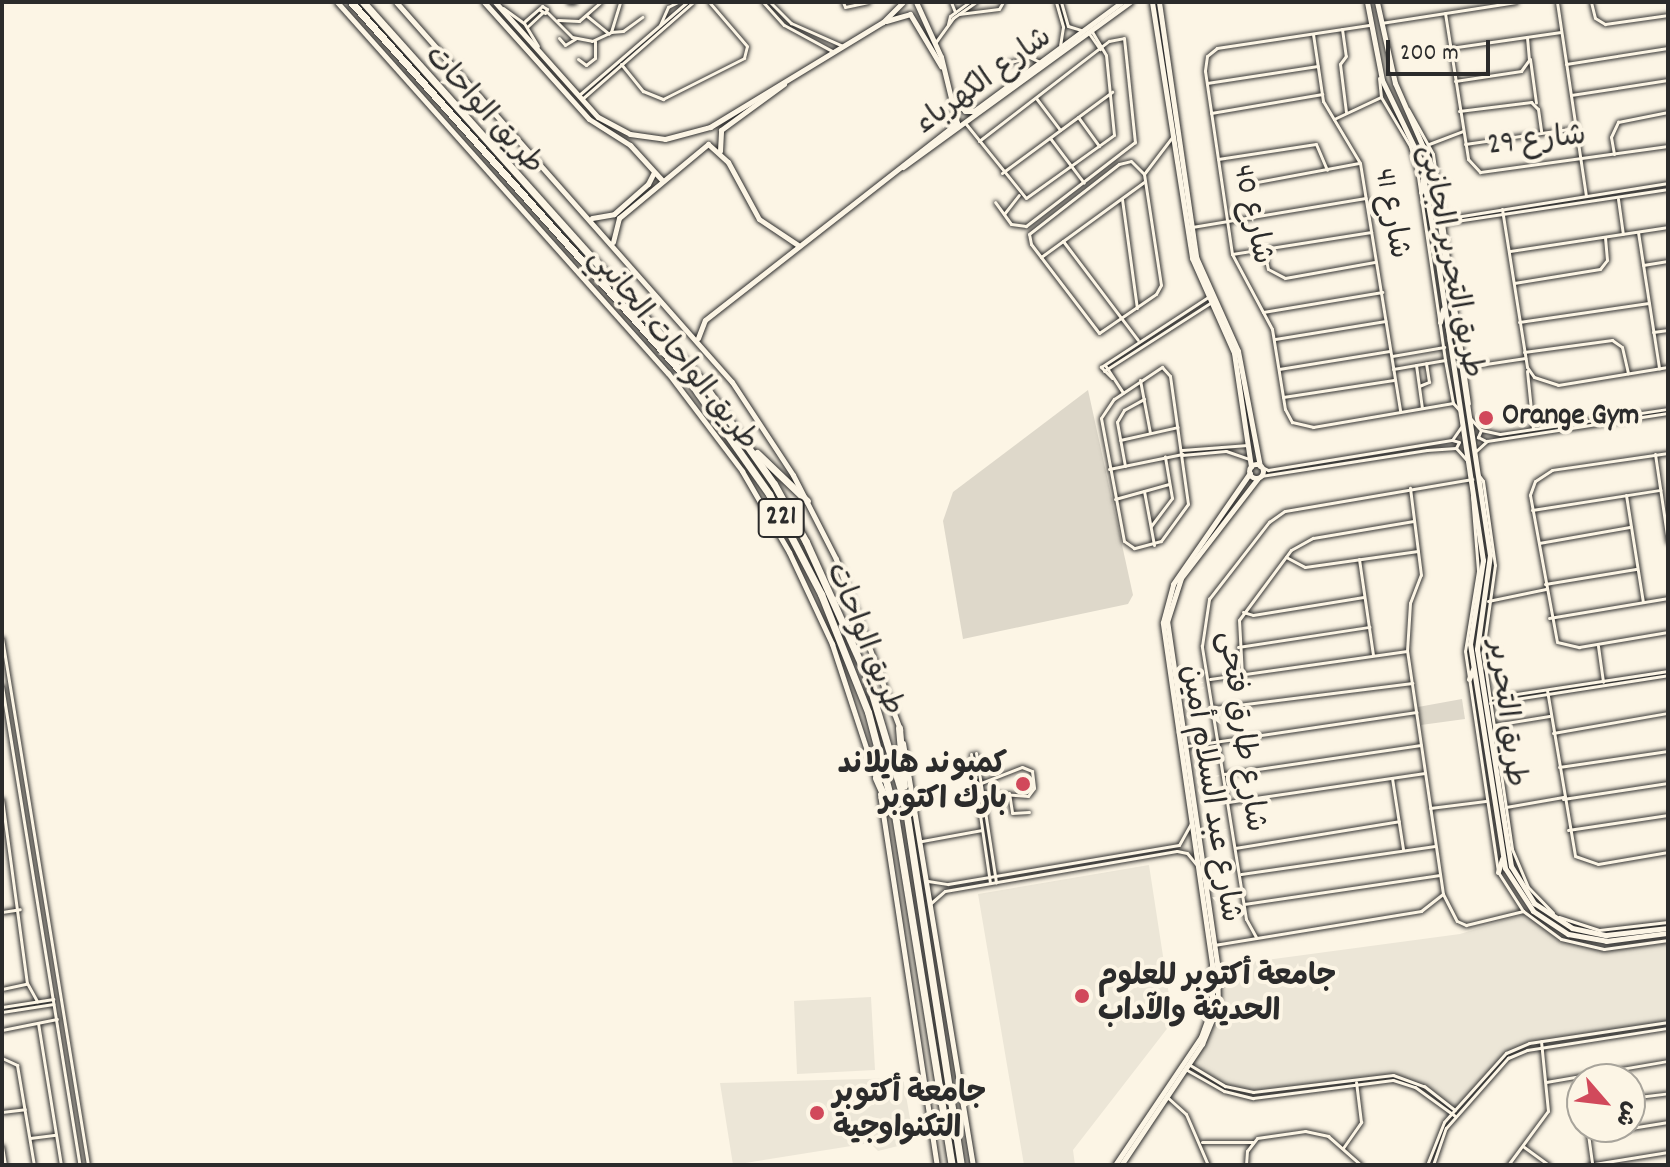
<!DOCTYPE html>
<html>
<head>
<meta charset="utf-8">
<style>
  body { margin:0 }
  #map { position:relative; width:1670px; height:1167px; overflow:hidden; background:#fcf5e5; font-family:Dekko,"Playpen Sans Arabic",sans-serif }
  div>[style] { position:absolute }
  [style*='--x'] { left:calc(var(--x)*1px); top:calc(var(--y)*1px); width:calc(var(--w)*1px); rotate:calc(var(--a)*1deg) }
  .built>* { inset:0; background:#ece6d7 }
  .green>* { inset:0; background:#ded8ca }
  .roads { filter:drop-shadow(0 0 2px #2b2b2b) drop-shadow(0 0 2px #2b2b2b) }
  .street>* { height:3px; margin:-1.5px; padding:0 1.5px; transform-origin:1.5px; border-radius:1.5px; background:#fcf5e5 }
  .secondary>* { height:5px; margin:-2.5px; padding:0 2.5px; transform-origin:2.5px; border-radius:2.5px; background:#fcf5e5 }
  .secondary>.ring { margin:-2.5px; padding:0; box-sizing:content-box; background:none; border:5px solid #fcf5e5; border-radius:50% }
  .highway>* { height:7px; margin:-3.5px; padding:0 3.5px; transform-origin:3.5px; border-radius:3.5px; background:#fcf5e5 }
  .dots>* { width:22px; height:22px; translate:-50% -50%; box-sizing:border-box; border:4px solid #fcf5e5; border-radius:50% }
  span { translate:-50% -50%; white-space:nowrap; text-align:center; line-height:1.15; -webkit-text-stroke:8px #fcf5e5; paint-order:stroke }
  .shield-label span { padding:2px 6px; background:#fcf5e5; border:2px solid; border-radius:6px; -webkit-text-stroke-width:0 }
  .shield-label { font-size:28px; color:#2b2b2b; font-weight:700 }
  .street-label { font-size:30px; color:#2b2b2b }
  .poi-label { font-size:30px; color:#2b2b2b; font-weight:700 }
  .left { translate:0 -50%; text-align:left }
  .right { translate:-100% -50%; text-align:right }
  .frame { position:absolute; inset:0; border:4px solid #2b2b2b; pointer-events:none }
  .north { position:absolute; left:1566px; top:1063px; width:80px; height:80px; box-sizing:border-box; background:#fcf5e5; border:2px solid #a8a49b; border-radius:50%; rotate:118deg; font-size:22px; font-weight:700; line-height:32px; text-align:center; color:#2b2b2b }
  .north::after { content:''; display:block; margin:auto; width:28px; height:36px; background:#d1495b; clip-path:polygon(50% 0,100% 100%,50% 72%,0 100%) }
  .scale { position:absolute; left:1386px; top:40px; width:104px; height:36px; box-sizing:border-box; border:4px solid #2b2b2b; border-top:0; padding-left:10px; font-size:24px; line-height:28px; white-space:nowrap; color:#2b2b2b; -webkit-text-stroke:6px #fcf5e5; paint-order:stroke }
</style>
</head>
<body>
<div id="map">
  <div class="built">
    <div style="clip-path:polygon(1149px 865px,1173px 1021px,1073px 1150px,1075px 1165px,1024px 1165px,978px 894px)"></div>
    <div style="clip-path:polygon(1537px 910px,1556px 925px,1589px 937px,1668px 930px,1668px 1024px,1519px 1050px,1494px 1067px,1455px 1113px,1421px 1087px,1391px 1077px,1247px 1095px,1223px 1088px,1184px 1065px,1214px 1010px,1215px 967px,1460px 934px)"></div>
    <div style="clip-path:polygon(871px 997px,875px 1070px,797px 1074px,794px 1001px)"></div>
    <div style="clip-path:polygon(903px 1078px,914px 1142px,878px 1151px,870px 1143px,733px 1165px,720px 1083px)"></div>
  </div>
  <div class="green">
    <div style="clip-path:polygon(1088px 390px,1133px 595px,1128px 604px,963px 639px,943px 521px,953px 492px)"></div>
    <div style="clip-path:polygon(1462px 699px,1465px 719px,1421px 725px,1418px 707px)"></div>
  </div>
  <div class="roads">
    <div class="street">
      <div style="--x:568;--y:2;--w:7;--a:0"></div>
      <div style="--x:763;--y:2;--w:31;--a:48"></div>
      <div style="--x:784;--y:25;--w:57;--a:28.4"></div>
      <div style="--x:770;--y:2;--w:30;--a:45"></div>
      <div style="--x:791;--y:23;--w:57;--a:23.9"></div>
      <div style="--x:843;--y:2;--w:5;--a:68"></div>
      <div style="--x:845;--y:7;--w:24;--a:-12"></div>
      <div style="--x:951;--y:2;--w:11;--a:68"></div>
      <div style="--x:1056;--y:2;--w:26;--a:74"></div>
      <div style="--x:1063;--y:27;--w:18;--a:99"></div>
      <div style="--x:1061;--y:2;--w:25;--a:74"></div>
      <div style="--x:1068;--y:26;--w:14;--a:17"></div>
      <div style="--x:1557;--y:2;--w:196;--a:81.5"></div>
      <div style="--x:1591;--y:2;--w:16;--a:76"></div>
      <div style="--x:1595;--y:18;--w:12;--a:31"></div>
      <div style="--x:1605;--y:24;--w:64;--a:-8.1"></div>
      <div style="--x:503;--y:8;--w:26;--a:36"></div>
      <div style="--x:524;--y:23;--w:27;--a:59"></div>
      <div style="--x:547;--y:12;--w:35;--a:45"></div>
      <div style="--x:572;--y:37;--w:20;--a:11"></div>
      <div style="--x:592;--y:41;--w:21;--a:-25"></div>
      <div style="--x:611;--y:32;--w:31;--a:-73"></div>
      <div style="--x:1445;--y:13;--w:148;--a:81"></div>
      <div style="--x:1468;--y:159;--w:18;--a:47"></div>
      <div style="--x:1480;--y:172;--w:190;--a:-7.9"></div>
      <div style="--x:959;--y:14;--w:40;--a:-7.1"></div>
      <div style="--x:999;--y:9;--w:8;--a:-60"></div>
      <div style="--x:587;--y:16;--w:28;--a:39"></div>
      <div style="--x:558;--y:20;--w:21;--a:3"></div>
      <div style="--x:579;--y:21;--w:29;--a:-41"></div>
      <div style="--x:525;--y:21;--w:23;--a:-41"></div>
      <div style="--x:542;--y:6;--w:6;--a:31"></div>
      <div style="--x:547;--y:9;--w:4;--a:117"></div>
      <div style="--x:545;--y:13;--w:6;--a:-149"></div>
      <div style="--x:1381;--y:23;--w:137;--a:-8.8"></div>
      <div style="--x:948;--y:24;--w:8;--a:-76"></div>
      <div style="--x:950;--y:16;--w:24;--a:-36"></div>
      <div style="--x:660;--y:25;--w:20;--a:-66"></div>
      <div style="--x:668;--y:7;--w:11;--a:-27"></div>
      <div style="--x:1369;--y:25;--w:154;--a:171.4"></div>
      <div style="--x:1217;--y:48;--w:13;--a:141"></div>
      <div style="--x:1207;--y:56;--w:15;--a:98"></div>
      <div style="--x:1205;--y:71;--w:185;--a:81.6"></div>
      <div style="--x:1232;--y:254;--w:85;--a:61.9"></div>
      <div style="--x:1272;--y:329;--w:81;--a:80.8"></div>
      <div style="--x:1285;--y:409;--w:15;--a:62"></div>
      <div style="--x:1292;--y:422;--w:22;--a:13"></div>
      <div style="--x:1313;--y:427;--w:142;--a:-9.7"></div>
      <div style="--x:527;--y:27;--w:21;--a:-43"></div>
      <div style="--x:1342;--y:29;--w:27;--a:82"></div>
      <div style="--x:1346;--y:56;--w:10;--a:127"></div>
      <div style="--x:1340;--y:64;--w:48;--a:82.9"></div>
      <div style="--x:611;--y:32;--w:12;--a:-5"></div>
      <div style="--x:623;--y:31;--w:24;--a:-36"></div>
      <div style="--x:1088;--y:32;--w:21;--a:55"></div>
      <div style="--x:1313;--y:34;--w:68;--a:81.5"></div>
      <div style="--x:1323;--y:101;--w:72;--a:59.2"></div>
      <div style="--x:1360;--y:163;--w:251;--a:80.8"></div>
      <div style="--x:559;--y:38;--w:9;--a:49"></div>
      <div style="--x:565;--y:45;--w:12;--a:-31"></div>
      <div style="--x:935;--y:43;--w:31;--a:-54"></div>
      <div style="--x:953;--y:18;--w:28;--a:-35"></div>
      <div style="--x:1450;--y:48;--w:112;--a:-8.2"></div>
      <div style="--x:578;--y:59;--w:10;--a:37"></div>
      <div style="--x:586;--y:65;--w:11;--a:-38"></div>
      <div style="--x:595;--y:58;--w:17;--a:-90"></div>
      <div style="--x:1530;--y:59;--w:44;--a:82.2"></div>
      <div style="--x:621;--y:64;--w:35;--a:51"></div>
      <div style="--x:643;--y:91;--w:22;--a:22"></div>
      <div style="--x:663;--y:99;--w:91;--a:-26.8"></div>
      <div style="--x:744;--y:58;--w:12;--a:-76"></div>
      <div style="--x:747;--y:46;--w:58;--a:-130.8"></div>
      <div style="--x:1004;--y:64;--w:26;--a:-16"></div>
      <div style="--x:1029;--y:57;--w:12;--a:24"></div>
      <div style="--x:1566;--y:64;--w:103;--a:-8.9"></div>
      <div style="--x:1379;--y:78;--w:19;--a:84"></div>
      <div style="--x:1381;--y:97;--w:57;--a:59.4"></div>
      <div style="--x:1410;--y:146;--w:25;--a:74"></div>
      <div style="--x:1417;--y:170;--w:192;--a:81.6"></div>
      <div style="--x:1445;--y:360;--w:44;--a:79.5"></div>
      <div style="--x:1453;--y:403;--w:12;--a:48"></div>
      <div style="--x:1455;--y:81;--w:67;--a:-8.6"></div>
      <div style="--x:1521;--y:71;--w:14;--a:-54"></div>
      <div style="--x:1529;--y:60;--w:23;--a:-95"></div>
      <div style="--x:1207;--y:83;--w:112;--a:-8.7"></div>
      <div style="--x:579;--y:95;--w:143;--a:-40.7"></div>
      <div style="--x:1571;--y:95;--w:98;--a:-8.8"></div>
      <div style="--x:1036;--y:98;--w:40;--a:53"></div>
      <div style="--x:582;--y:99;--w:147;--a:-41.1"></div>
      <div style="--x:1408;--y:109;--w:51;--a:60.9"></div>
      <div style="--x:1433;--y:154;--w:252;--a:81.8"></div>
      <div style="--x:1459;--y:111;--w:73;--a:-7.1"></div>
      <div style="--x:1531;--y:102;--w:10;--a:45"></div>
      <div style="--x:1538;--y:109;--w:22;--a:82"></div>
      <div style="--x:1211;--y:113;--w:113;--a:-9.7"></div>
      <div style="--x:1078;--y:117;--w:36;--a:54"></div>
      <div style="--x:1334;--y:119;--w:52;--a:-25.1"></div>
      <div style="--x:966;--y:124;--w:95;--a:51"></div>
      <div style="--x:1026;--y:198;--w:108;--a:-35.6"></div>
      <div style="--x:1114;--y:135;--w:80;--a:-95.7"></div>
      <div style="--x:1106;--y:55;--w:29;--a:-121"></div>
      <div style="--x:1050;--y:138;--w:56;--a:52.9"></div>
      <div style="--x:979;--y:141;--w:164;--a:-37.6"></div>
      <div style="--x:1109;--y:41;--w:15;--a:-11"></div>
      <div style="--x:1124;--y:38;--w:105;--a:84"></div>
      <div style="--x:1135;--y:142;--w:138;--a:142.4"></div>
      <div style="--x:1026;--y:226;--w:15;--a:-172"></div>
      <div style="--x:1011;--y:224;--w:27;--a:-126"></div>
      <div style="--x:1429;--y:144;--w:36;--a:-21"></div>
      <div style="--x:1465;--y:144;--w:112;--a:-8.2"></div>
      <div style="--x:1614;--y:154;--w:17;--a:-100"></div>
      <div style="--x:1611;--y:137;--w:17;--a:-65"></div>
      <div style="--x:1618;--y:122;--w:51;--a:-11.3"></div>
      <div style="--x:1218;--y:159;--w:99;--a:-8.7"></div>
      <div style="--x:1316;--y:144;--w:28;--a:67"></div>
      <div style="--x:1131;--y:161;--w:18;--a:45"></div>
      <div style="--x:1144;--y:174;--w:112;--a:81.3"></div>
      <div style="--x:1161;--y:285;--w:10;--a:119"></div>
      <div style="--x:1156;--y:294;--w:69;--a:145.6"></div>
      <div style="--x:1099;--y:333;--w:112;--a:-127.4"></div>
      <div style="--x:1031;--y:244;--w:10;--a:-101"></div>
      <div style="--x:1029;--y:234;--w:114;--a:-37.9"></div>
      <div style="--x:1119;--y:164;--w:12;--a:-14"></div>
      <div style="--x:1002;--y:173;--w:137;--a:-36.4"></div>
      <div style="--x:1144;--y:174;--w:48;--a:-52.7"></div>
      <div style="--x:1241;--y:185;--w:120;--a:-10.6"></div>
      <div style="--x:1122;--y:199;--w:110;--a:82.2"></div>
      <div style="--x:1618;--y:199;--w:35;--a:82"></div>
      <div style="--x:1502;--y:209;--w:160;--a:81"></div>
      <div style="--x:1527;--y:367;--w:12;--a:55"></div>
      <div style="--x:1534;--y:377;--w:25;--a:18"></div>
      <div style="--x:1558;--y:385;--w:111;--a:-9.3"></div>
      <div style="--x:1004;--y:214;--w:24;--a:-52"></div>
      <div style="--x:1443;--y:219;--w:228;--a:-9.1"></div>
      <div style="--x:1443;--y:223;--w:228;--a:-8.6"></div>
      <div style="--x:1192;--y:227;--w:176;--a:-9.5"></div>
      <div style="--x:1638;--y:232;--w:138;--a:81.2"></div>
      <div style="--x:1063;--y:241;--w:124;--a:52.9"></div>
      <div style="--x:1264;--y:249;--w:20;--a:79"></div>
      <div style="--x:1268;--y:269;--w:19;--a:28"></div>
      <div style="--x:1285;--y:278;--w:91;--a:-10.1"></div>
      <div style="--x:1510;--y:251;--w:160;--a:-8.6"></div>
      <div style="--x:1232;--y:254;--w:141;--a:-9"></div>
      <div style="--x:1041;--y:257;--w:127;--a:-36.1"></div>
      <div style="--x:1643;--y:265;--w:25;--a:-9"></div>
      <div style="--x:1514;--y:283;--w:87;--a:-9.2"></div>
      <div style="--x:1600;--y:269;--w:11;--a:-52"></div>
      <div style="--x:1607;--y:260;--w:23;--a:-95"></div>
      <div style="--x:1263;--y:312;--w:121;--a:-9.5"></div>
      <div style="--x:1519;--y:322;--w:131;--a:-8.3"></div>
      <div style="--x:1653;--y:332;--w:15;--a:-8"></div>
      <div style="--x:1275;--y:339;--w:112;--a:-9.2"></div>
      <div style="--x:1524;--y:352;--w:89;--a:-7.8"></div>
      <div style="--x:1612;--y:340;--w:12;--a:35"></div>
      <div style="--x:1622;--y:347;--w:27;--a:77"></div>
      <div style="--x:1392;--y:356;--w:53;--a:-9.8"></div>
      <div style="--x:1105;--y:365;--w:33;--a:57"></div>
      <div style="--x:1416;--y:365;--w:43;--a:82.1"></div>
      <div style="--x:1162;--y:367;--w:12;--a:48"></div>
      <div style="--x:1170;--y:376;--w:129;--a:82"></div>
      <div style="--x:1188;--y:504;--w:46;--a:126.1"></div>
      <div style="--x:1161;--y:541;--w:28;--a:165"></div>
      <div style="--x:1134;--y:548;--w:12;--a:-145"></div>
      <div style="--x:1124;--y:541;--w:125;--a:-100.6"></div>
      <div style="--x:1101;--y:418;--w:23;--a:-56"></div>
      <div style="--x:1114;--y:399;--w:58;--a:-33.7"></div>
      <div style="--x:1466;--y:367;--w:60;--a:-8.7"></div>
      <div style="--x:1279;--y:369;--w:112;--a:-9.2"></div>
      <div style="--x:1393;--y:369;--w:53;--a:-9.8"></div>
      <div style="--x:1104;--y:371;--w:126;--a:-32.7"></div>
      <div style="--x:1527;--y:371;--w:58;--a:84.1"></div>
      <div style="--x:1112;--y:378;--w:16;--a:-135"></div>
      <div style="--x:1101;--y:367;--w:128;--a:-33.2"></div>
      <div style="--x:1140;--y:380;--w:54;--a:79.3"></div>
      <div style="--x:1419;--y:386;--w:11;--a:-22"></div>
      <div style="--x:1429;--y:382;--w:19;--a:-99"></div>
      <div style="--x:1283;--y:397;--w:112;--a:-8.7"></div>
      <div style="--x:1471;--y:419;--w:15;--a:48"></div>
      <div style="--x:1481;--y:430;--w:19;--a:12"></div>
      <div style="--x:1500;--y:434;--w:170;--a:-8.5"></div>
      <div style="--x:1481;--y:430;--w:8;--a:113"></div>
      <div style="--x:1478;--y:437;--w:9;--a:27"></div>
      <div style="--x:1120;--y:440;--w:59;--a:-12.6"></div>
      <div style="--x:1452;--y:440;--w:7;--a:16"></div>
      <div style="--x:1459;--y:442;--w:7;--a:117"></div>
      <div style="--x:1182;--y:450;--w:66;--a:-4.3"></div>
      <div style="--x:1476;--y:451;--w:15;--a:-42"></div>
      <div style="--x:1487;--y:441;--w:183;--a:-8.8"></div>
      <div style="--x:1668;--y:453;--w:117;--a:171.7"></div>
      <div style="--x:1552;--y:470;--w:20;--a:147"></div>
      <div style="--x:1535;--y:481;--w:15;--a:110"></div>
      <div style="--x:1530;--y:495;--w:149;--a:79.6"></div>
      <div style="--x:1557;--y:642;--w:23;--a:13"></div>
      <div style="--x:1579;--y:647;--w:90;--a:-9.6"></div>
      <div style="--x:1655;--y:454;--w:89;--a:81.6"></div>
      <div style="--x:1182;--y:455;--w:44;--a:-5.2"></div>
      <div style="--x:1226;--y:451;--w:24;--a:19"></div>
      <div style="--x:1125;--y:466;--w:45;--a:-100.3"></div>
      <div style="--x:1117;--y:422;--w:14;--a:-60"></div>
      <div style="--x:1124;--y:410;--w:23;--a:-29"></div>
      <div style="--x:1262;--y:467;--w:7;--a:27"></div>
      <div style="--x:1268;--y:470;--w:186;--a:-9.3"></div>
      <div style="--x:1452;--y:440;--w:16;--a:-55"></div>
      <div style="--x:1109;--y:469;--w:75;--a:-11.6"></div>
      <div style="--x:1477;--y:473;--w:10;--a:53"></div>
      <div style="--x:1483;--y:481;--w:85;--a:81.9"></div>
      <div style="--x:1495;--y:565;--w:88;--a:97.9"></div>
      <div style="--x:1483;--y:652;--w:199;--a:81.6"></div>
      <div style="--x:1512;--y:849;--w:41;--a:67.2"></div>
      <div style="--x:1528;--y:887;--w:36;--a:46"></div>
      <div style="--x:1261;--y:476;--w:168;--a:-8.9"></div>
      <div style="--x:1427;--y:450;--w:29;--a:-4"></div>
      <div style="--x:1456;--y:448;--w:15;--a:48"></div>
      <div style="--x:1144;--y:491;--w:55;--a:79.5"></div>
      <div style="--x:1626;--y:495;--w:108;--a:81"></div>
      <div style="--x:1472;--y:496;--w:75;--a:85.4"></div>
      <div style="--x:1478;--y:571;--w:81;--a:99.2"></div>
      <div style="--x:1465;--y:651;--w:223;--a:81.5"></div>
      <div style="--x:1498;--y:872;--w:46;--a:57.3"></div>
      <div style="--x:1523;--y:911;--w:47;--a:36.4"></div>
      <div style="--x:1561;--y:939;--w:44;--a:13.1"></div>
      <div style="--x:1604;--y:949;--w:65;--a:-8"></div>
      <div style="--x:1115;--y:499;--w:56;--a:-15.5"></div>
      <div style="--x:1532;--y:510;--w:130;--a:-8.9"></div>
      <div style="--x:1151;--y:526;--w:35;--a:-53"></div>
      <div style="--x:1172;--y:498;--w:42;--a:-99.7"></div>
      <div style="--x:1539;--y:543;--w:92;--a:-10"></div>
      <div style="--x:1286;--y:557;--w:21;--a:28"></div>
      <div style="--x:1305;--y:567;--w:114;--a:-8.1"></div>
      <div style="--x:1359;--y:559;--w:97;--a:81.7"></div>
      <div style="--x:1545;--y:584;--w:92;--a:-9.4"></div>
      <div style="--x:1488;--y:601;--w:59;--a:-11.7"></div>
      <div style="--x:1243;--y:612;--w:10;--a:17"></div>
      <div style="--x:1253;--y:615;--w:112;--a:-9.2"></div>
      <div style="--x:1549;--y:618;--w:121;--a:-9.5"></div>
      <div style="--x:2;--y:638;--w:534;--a:80.73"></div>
      <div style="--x:1598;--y:646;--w:36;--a:82"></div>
      <div style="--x:1238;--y:647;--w:133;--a:-8.7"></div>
      <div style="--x:1242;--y:675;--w:55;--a:-93.1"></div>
      <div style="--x:1239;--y:620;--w:87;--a:-53.4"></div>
      <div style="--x:1291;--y:550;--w:25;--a:-29"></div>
      <div style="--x:1313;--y:538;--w:102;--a:-9.6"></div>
      <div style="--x:1210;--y:679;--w:199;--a:-8.1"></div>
      <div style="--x:2;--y:686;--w:485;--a:80.8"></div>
      <div style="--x:1547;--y:690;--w:168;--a:80.4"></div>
      <div style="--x:1575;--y:856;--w:24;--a:19"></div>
      <div style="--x:1598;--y:864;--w:71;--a:-9.7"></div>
      <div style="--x:1490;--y:698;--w:180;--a:-8.6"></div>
      <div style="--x:1490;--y:703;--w:180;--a:-8.9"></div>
      <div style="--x:1214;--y:708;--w:200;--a:-7.2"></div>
      <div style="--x:1494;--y:725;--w:56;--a:-9.3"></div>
      <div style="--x:1553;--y:733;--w:117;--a:-9.9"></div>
      <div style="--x:1187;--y:746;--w:232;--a:-8.4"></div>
      <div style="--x:976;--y:753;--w:131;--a:81.2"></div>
      <div style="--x:971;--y:754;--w:130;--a:81.6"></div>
      <div style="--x:1559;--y:767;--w:110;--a:-8.4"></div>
      <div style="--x:1224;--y:774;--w:199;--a:-8.4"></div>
      <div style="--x:1392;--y:778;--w:72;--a:81.2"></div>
      <div style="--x:976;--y:785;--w:49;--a:-21.4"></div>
      <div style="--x:1022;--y:767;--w:11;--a:22"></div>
      <div style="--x:1032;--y:771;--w:17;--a:83"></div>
      <div style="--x:1034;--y:788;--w:10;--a:127"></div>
      <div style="--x:1028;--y:796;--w:51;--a:-175.5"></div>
      <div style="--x:1009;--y:793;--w:20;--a:81"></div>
      <div style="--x:1012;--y:813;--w:17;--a:-3"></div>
      <div style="--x:2;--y:799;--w:186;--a:82.3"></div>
      <div style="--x:27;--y:983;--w:21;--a:61"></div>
      <div style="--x:1563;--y:799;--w:106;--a:-8.7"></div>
      <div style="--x:1228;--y:802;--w:199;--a:-8.4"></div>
      <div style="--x:1506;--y:807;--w:58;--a:-10"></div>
      <div style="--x:1430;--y:808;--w:56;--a:-7.1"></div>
      <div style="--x:1568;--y:830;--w:101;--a:-8.5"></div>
      <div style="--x:922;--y:841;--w:61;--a:-10.4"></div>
      <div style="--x:1235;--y:848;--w:166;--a:-9.3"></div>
      <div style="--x:1241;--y:874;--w:196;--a:-8.2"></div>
      <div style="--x:928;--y:881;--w:20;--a:9"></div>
      <div style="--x:948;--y:884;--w:234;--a:-9.6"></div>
      <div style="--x:1179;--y:845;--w:25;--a:-61"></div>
      <div style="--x:1443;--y:894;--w:30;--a:63"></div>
      <div style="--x:1457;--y:921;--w:10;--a:24"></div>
      <div style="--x:1466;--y:925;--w:59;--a:-13.8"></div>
      <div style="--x:931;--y:903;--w:18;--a:-41"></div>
      <div style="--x:945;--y:891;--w:235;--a:-9.8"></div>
      <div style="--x:1177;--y:851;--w:10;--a:11"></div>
      <div style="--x:1187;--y:853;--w:14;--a:51"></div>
      <div style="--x:1244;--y:904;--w:198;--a:-8.4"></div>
      <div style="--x:2;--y:912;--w:18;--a:-9"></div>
      <div style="--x:1559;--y:917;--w:42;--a:18"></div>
      <div style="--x:1599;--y:930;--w:69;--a:-6.6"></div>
      <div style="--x:1256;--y:937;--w:21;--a:-119"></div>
      <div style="--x:1246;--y:919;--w:277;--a:-99.2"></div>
      <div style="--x:1202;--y:646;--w:48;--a:-81.5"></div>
      <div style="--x:1209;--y:599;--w:98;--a:-52.1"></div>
      <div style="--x:1269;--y:522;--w:19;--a:-35"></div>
      <div style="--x:1285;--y:511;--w:190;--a:-9.7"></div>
      <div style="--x:1214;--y:945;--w:210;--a:-9.3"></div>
      <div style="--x:1421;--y:911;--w:28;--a:-38"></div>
      <div style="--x:1443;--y:894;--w:246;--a:-98.4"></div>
      <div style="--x:1407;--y:651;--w:48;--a:-86.4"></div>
      <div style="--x:1410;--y:603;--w:30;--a:-69"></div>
      <div style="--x:1421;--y:575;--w:88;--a:-97.2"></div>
      <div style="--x:2;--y:989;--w:25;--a:-12"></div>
      <div style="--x:2;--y:1007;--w:52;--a:-8.9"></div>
      <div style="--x:2;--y:1012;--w:52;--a:-8.9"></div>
      <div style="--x:38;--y:1023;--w:144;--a:80.8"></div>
      <div style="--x:2;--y:1030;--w:56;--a:-11.3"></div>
      <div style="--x:2;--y:1058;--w:17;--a:25"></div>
      <div style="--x:17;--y:1065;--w:101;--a:80.4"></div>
      <div style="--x:1190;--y:1065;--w:41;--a:31"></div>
      <div style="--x:1225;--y:1086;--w:29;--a:12"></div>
      <div style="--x:1253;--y:1092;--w:141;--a:-6.9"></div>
      <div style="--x:1393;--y:1075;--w:33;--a:20"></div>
      <div style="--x:1424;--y:1086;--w:39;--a:38"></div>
      <div style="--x:1187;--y:1070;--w:43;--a:29.6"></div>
      <div style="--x:1224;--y:1091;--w:30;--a:14"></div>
      <div style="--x:1253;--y:1098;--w:141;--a:-7.3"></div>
      <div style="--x:1393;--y:1080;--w:23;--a:18"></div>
      <div style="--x:1415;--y:1087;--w:49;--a:35.9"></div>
      <div style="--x:1579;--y:1076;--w:19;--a:81"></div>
      <div style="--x:1546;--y:1082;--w:124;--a:-9.8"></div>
      <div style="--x:1166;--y:1096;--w:27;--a:42"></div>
      <div style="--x:1186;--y:1114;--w:56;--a:66.7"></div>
      <div style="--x:1630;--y:1098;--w:38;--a:-7"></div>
      <div style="--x:2;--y:1112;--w:23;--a:-7"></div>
      <div style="--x:1587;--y:1127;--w:36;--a:82"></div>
      <div style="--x:1588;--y:1135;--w:81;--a:-9.2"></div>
      <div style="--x:30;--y:1138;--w:26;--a:-7"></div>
      <div style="--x:1202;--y:1142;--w:51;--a:0"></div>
      <div style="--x:2;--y:1146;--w:19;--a:81"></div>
      <div style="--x:1524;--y:1147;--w:31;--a:36"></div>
      <div style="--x:1343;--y:1148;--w:32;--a:-55"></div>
      <div style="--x:1361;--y:1122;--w:40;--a:-97.1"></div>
      <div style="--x:1246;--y:1165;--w:14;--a:-86"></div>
      <div style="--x:1247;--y:1151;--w:16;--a:-52"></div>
      <div style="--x:1257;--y:1138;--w:49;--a:-8.3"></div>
      <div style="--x:1305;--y:1131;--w:24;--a:12"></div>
      <div style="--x:1328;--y:1136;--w:44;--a:41.3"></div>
      <div style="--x:1427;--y:1165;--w:46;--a:-68.4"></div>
      <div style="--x:1444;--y:1122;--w:93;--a:-48.1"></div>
      <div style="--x:1506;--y:1053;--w:25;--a:-23"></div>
      <div style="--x:1529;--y:1043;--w:141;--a:-8.6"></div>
      <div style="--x:1433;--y:1165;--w:39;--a:-71"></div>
      <div style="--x:1446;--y:1128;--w:94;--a:-48.5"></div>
      <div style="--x:1508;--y:1058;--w:21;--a:-23"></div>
      <div style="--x:1527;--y:1050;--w:143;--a:-8.9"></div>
      <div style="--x:1508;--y:1165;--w:67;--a:-53.5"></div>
      <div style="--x:1548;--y:1111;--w:70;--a:-95.7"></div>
      <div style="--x:1588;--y:1165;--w:81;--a:-9.2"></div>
    </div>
    <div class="secondary">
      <div style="--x:337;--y:2;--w:497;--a:48.3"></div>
      <div style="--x:668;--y:373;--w:123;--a:52.9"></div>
      <div style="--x:742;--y:471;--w:94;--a:59.9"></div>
      <div style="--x:789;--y:552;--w:102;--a:64.9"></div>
      <div style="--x:832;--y:644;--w:144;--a:71.8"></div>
      <div style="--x:396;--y:2;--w:507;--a:48.52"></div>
      <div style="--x:732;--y:382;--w:111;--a:56.7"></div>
      <div style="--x:793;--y:475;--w:94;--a:62.9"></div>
      <div style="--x:836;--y:559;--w:182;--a:69.4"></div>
      <div style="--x:484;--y:2;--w:157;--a:48.1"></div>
      <div style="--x:589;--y:119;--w:49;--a:32.4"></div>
      <div style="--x:630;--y:145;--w:47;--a:47.6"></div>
      <div style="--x:495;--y:2;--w:154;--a:48.2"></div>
      <div style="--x:598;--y:117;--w:36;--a:28"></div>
      <div style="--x:630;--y:134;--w:35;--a:8"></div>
      <div style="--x:665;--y:139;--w:47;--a:-14.9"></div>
      <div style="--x:710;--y:127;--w:202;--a:-31.3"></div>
      <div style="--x:883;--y:22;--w:28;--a:-45"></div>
      <div style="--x:1152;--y:2;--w:259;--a:81.1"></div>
      <div style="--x:1192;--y:258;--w:104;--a:66.1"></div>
      <div style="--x:1234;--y:353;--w:115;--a:81.5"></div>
      <div style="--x:1159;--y:2;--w:258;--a:81.7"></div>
      <div style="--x:1196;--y:257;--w:103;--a:65.9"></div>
      <div style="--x:1238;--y:351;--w:117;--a:79.2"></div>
      <div style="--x:1367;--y:2;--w:79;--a:79.1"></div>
      <div style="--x:1382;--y:80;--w:88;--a:64.3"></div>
      <div style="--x:1420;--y:159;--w:92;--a:80"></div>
      <div style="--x:1436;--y:250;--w:314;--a:81.4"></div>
      <div style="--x:1483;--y:560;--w:85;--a:98.8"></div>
      <div style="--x:1470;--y:644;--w:227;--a:81.1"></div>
      <div style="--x:1505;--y:868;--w:51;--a:56.9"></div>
      <div style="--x:1533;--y:911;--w:42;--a:33.3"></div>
      <div style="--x:1568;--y:934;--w:39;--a:10"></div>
      <div style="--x:1606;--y:941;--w:63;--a:-7.4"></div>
      <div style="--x:1377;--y:2;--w:83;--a:77.5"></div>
      <div style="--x:1395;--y:83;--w:90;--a:66.3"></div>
      <div style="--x:1431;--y:165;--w:394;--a:81.4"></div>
      <div style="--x:1490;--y:555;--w:95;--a:97.9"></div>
      <div style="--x:1477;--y:649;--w:220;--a:81.1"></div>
      <div style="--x:1511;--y:866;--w:44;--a:58.1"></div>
      <div style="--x:1534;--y:903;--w:45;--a:33.3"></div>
      <div style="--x:1572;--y:928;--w:35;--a:12"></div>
      <div style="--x:1606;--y:935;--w:62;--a:-6.4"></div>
      <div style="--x:886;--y:21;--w:25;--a:-16"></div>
      <div style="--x:910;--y:14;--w:61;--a:59.2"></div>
      <div style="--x:956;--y:101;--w:13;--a:48"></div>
      <div style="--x:965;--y:111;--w:9;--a:0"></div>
      <div style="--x:974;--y:111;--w:184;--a:-36.4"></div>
      <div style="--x:720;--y:151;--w:21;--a:-87"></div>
      <div style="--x:721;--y:130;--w:78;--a:-36.1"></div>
      <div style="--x:903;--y:167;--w:281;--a:-36"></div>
      <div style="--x:1421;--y:192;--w:12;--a:-81"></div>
      <div style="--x:592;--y:218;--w:22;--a:-10"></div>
      <div style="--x:614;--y:214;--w:45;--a:-41.4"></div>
      <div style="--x:648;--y:184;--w:13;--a:-63"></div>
      <div style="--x:613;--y:242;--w:25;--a:-76"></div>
      <div style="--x:619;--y:218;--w:116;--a:-39.7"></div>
      <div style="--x:708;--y:144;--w:27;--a:42"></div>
      <div style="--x:728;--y:162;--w:65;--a:61.5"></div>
      <div style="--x:759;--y:219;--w:47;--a:33.7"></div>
      <div style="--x:1440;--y:322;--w:13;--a:-77"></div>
      <div style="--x:698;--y:338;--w:19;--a:-69"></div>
      <div style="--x:705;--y:320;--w:320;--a:-38"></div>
      <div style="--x:957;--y:123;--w:68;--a:-103.6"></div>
      <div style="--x:941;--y:57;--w:60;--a:-114.4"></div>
      <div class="ring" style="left:1249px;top:464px;width:9px;height:9px"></div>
      <div style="--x:1469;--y:679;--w:11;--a:-68"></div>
      <div style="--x:903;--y:743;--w:428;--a:80.6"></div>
      <div style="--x:880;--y:794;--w:375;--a:81.3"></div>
      <div style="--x:1498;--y:872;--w:14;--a:-73"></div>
      <div style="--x:1115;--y:1165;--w:154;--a:-56.1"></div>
      <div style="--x:1201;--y:1037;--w:32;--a:-70"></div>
      <div style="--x:1212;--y:1007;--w:43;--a:-90"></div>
      <div style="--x:1212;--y:964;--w:345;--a:-98.2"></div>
      <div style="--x:1163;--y:622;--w:39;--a:-75"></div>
      <div style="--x:1173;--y:584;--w:135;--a:-55.3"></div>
      <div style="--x:1121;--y:1165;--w:146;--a:-56.2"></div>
      <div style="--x:1202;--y:1044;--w:42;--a:-67.7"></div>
      <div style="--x:1218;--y:1005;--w:42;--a:-91.4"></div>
      <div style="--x:1217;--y:963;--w:345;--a:-98.3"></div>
      <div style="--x:1167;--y:622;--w:46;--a:-72.3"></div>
      <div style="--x:1181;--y:578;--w:126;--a:-52.4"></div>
    </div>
    <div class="highway">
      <div style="--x:351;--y:2;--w:511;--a:48.25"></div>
      <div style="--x:691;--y:383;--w:136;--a:54.9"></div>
      <div style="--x:769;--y:494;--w:113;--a:62.5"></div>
      <div style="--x:821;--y:594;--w:127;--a:68.3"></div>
      <div style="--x:868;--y:712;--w:106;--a:75.3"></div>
      <div style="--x:895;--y:815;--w:355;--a:80.8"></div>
      <div style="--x:363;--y:2;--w:502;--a:48.15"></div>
      <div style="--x:698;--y:376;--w:132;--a:54.9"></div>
      <div style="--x:774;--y:484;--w:66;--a:61.1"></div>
      <div style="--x:806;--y:542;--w:148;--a:65.7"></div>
      <div style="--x:867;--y:677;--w:133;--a:73.3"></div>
      <div style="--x:905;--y:804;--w:365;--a:81.2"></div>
      <div style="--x:757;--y:453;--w:69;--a:43.8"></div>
      <div style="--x:899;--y:728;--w:58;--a:85.1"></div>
      <div style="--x:876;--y:778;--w:37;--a:66"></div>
    </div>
  </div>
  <div class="dots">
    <div style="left:1486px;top:418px;background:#d1495b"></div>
    <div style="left:1023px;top:784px;background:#d1495b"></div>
    <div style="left:1082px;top:996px;background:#d1495b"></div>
    <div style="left:817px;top:1113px;background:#d1495b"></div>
  </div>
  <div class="shield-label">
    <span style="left:781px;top:518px">221</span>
  </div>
  <div class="street-label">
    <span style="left:985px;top:83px;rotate:-36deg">شارع الكهرباء</span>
    <span style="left:482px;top:112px;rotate:48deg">طريق الواحات</span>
    <span style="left:1537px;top:143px;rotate:-6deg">شارع 29</span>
    <span style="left:1389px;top:214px;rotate:80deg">شارع 41</span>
    <span style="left:1250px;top:215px;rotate:78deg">شارع 40</span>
    <span style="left:1448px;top:262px;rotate:79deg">طريق التحرير الجانبى</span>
    <span style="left:671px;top:351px;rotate:51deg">طريق الواحات الجانبي</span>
    <span style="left:862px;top:640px;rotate:68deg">طريق الواحات</span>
    <span style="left:1504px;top:714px;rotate:83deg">طريق التحرير</span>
    <span style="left:1239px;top:732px;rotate:82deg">شارع طارق فتحى</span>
    <span style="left:1208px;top:794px;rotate:81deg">شارع عبد السلام أمين</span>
  </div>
  <div class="poi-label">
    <span class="left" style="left:1502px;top:418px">Orange Gym</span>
    <span class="right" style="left:1007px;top:784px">كمبوند هايلاند<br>بارك اكتوبر</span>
    <span class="left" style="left:1098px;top:996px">جامعة أكتوبر للعلوم<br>الحديثة والآداب</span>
    <span class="left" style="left:833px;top:1113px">جامعة أكتوبر<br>التكنواوجية</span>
  </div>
  <div class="frame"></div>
  <div class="north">ش</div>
  <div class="scale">200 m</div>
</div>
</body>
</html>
